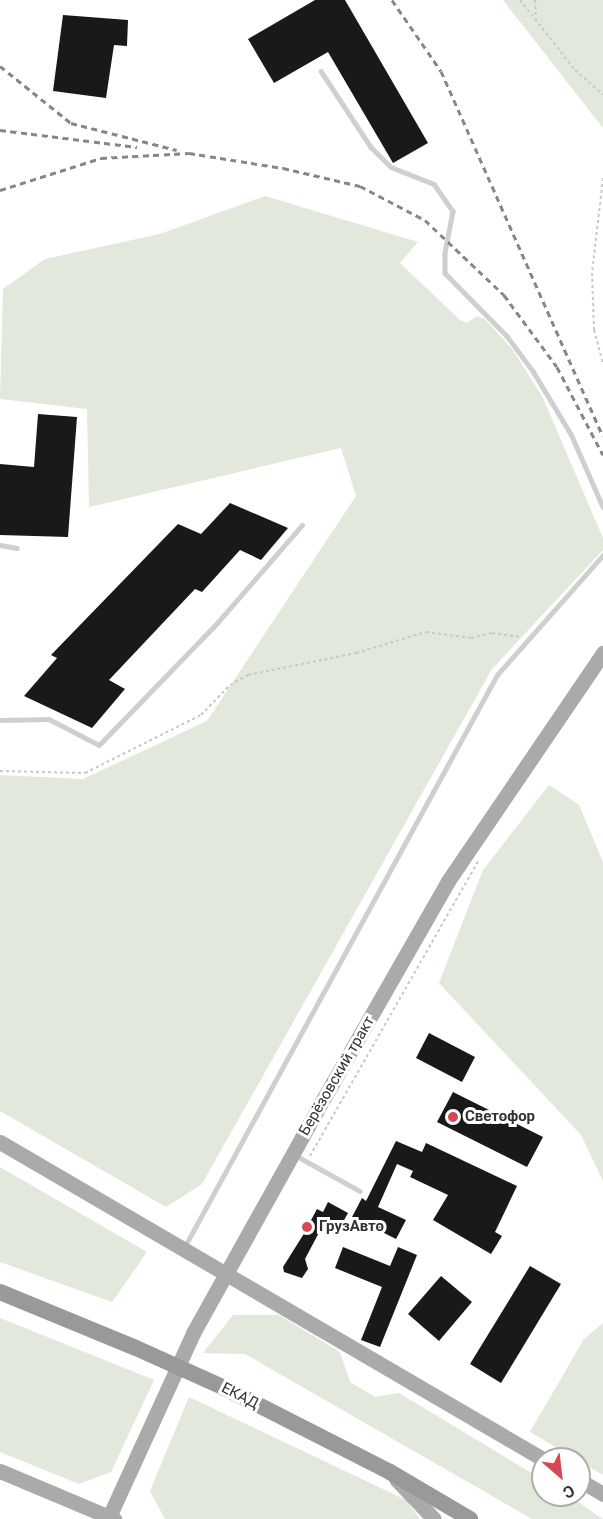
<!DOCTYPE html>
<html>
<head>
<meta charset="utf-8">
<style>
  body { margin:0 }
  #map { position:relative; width:603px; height:1519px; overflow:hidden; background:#fff; font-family:Roboto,sans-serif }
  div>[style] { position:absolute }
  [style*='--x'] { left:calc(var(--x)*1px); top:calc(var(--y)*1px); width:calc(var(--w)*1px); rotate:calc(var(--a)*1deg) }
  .green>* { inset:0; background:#e2e8dc }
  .building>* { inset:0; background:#191919 }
  .path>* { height:2px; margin-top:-1px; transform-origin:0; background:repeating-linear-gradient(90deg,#c9c9c9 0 3px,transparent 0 6px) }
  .lane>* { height:4.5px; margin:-2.25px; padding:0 2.25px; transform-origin:2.25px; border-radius:2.25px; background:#cfcfcf }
  .primary>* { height:15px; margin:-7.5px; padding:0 7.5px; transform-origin:7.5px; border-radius:7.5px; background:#aaa }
  .highway>* { height:16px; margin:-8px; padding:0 8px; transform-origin:8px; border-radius:8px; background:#999 }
  .rail>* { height:3px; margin-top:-1.5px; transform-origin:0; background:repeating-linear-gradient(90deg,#878787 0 6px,transparent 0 10.5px) }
  .highway-bridge>* { height:16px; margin:-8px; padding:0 8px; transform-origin:8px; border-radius:8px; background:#999 }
  .dots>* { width:16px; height:16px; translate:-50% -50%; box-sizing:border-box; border:3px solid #fff; border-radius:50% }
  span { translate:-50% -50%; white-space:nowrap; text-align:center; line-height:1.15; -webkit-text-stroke:6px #fff; paint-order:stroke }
  .street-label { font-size:15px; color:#323232 }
  .poi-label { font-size:15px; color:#323232; font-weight:700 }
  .left { translate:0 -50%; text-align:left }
  .north { position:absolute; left:531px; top:1447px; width:60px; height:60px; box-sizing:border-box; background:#fff; border:2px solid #adadad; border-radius:50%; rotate:152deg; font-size:16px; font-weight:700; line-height:24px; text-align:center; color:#323232 }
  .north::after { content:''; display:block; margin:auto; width:21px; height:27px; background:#d64757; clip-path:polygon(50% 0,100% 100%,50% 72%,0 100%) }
</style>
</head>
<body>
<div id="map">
  <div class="green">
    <div style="clip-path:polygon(503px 0,603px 0,603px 128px)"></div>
    <div style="clip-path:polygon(265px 196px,418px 242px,400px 263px,460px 320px,467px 323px,477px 316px,485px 319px,513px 350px,543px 398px,603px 538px,603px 550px,492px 669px,202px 1184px,166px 1207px,0 1111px,0 775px,83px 779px,207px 721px,356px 496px,341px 448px,89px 507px,87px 409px,0 399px,3px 289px,45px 259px,160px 234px)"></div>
    <div style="clip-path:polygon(549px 785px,579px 805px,603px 862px,603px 1181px,581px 1135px,439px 983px,483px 870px)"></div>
    <div style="clip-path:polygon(0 1167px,147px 1252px,112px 1302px,0 1262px)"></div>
    <div style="clip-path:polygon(233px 1315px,279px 1315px,340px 1352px,350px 1382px,375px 1397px,399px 1393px,543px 1480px,543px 1495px,568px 1495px,603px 1519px,532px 1519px,245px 1354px,203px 1353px)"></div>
    <div style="clip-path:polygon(0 1318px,154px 1380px,111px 1472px,79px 1484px,0 1452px)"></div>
    <div style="clip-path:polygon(603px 1323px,603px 1475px,530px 1432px,584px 1339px)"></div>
    <div style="clip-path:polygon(189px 1397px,406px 1500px,420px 1519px,165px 1519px,150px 1491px)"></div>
  </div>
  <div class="building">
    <div style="clip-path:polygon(315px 0,345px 0,428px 143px,393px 163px,328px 52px,274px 83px,248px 39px)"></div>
    <div style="clip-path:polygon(63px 15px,128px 20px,127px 46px,114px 45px,106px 98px,53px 91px)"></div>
    <div style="clip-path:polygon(38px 414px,77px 417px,68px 537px,0 535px,0 464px,34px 467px)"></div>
    <div style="clip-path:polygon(230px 503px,288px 528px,261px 560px,240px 550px,202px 592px,195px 589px,109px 680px,125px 689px,92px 728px,24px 696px,57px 658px,51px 655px,178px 524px,201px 534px)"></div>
    <div style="clip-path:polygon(429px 1033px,475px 1057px,462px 1082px,416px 1058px)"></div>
    <div style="clip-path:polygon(453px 1092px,543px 1137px,527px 1167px,437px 1122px)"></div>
    <div style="clip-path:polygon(396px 1141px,422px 1152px,426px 1143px,517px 1186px,495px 1232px,502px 1236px,491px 1254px,433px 1220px,448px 1195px,410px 1177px,413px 1171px,397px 1164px,378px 1207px,406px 1220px,396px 1239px,352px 1217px,362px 1198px,366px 1201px)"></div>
    <div style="clip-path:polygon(328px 1202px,348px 1213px,338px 1231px,324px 1223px,305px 1259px,308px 1269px,302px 1278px,284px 1272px,283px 1267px,305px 1232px,303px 1225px,310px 1222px,317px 1209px,323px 1212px)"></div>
    <div style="clip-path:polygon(343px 1247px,390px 1266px,398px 1247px,417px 1255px,380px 1347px,361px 1340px,382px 1287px,335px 1268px)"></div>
    <div style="clip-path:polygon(530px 1266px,561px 1284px,501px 1383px,470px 1364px)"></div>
    <div style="clip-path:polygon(441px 1276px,472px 1302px,439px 1341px,408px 1314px)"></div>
  </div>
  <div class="path">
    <div style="--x:520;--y:0;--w:89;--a:51.8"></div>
    <div style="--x:575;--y:70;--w:37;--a:41"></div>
    <div style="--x:535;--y:0;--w:21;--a:87"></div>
    <div style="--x:603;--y:178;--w:96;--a:96.6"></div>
    <div style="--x:592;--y:273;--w:57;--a:88"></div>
    <div style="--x:594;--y:330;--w:34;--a:75"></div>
    <div style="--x:0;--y:771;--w:85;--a:1.3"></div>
    <div style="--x:85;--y:773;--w:130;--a:-26.6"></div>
    <div style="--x:201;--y:715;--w:42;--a:-46"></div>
    <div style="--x:230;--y:685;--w:21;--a:-29"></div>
    <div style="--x:248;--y:675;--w:110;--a:-11.5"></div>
    <div style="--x:356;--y:653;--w:73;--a:-16.7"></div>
    <div style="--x:426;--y:632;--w:45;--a:7.6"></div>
    <div style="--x:471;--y:638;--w:22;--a:-13"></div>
    <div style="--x:492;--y:633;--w:27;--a:8"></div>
    <div style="--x:310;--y:1156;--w:339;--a:-60.3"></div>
  </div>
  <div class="lane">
    <div style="--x:321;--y:71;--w:91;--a:56.7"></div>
    <div style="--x:371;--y:147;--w:28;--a:45"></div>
    <div style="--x:391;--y:167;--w:46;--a:21.6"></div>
    <div style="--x:434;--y:184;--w:33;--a:55"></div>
    <div style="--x:453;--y:211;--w:43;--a:100.8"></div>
    <div style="--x:445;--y:253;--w:20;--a:90"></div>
    <div style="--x:445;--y:273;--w:88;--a:45.5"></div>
    <div style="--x:507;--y:336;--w:44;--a:53.4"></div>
    <div style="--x:533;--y:371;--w:74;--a:58.9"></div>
    <div style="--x:571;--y:434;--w:80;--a:66.3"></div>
    <div style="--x:0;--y:545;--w:17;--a:10"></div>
    <div style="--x:0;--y:720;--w:49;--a:-1.2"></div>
    <div style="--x:49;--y:719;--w:56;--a:27.5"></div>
    <div style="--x:99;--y:745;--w:171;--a:-45.9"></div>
    <div style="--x:218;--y:622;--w:128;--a:-49.1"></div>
    <div style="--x:295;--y:1155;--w:74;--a:29"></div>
    <div style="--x:185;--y:1246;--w:651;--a:-61.35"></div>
    <div style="--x:497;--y:675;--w:160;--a:-48.5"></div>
  </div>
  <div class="primary">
    <div style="--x:0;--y:1142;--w:629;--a:30.28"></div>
    <div style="--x:0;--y:1471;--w:124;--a:22.8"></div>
    <div style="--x:396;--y:1479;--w:55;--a:46.5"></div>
    <div style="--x:579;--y:1480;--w:28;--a:30"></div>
    <div style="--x:108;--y:1519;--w:205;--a:-65.4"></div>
    <div style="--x:193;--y:1333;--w:271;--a:-60.9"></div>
    <div style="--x:325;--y:1096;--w:248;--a:-60.2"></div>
    <div style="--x:448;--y:881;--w:276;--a:-55.8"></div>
  </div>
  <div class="highway">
    <div style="--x:0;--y:1292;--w:147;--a:22.4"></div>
    <div style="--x:225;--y:1388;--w:185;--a:27"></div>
    <div style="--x:390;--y:1472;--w:93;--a:30.4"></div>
  </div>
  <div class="rail">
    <div style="--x:392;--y:0;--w:86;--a:55.4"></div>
    <div style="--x:441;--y:71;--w:399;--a:66.1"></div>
    <div style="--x:0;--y:66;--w:91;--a:38.8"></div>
    <div style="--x:71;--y:123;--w:109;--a:14.3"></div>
    <div style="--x:0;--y:130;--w:138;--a:7.1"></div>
    <div style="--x:0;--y:190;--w:106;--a:-17.6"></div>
    <div style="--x:101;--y:158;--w:88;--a:-3.3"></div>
    <div style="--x:189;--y:153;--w:95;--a:9.1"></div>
    <div style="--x:283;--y:168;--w:79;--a:13.2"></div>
    <div style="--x:360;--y:186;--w:73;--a:27.6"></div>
    <div style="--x:425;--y:220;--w:109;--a:43.5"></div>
    <div style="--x:504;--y:295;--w:89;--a:53.6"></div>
    <div style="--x:557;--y:367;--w:99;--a:62.4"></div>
  </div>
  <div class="highway-bridge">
    <div style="--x:136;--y:1348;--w:98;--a:24.2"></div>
  </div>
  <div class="dots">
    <div style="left:453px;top:1117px;background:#d64757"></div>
    <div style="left:307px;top:1227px;background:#d64757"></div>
  </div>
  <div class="street-label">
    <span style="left:337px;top:1076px;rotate:-60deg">Берёзовский тракт</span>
    <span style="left:240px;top:1396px;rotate:27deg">ЕКАД</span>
  </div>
  <div class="poi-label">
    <span class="left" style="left:465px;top:1117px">Светофор</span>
    <span class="left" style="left:319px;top:1227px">ГрузАвто</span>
  </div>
  <div class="north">С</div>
</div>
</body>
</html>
